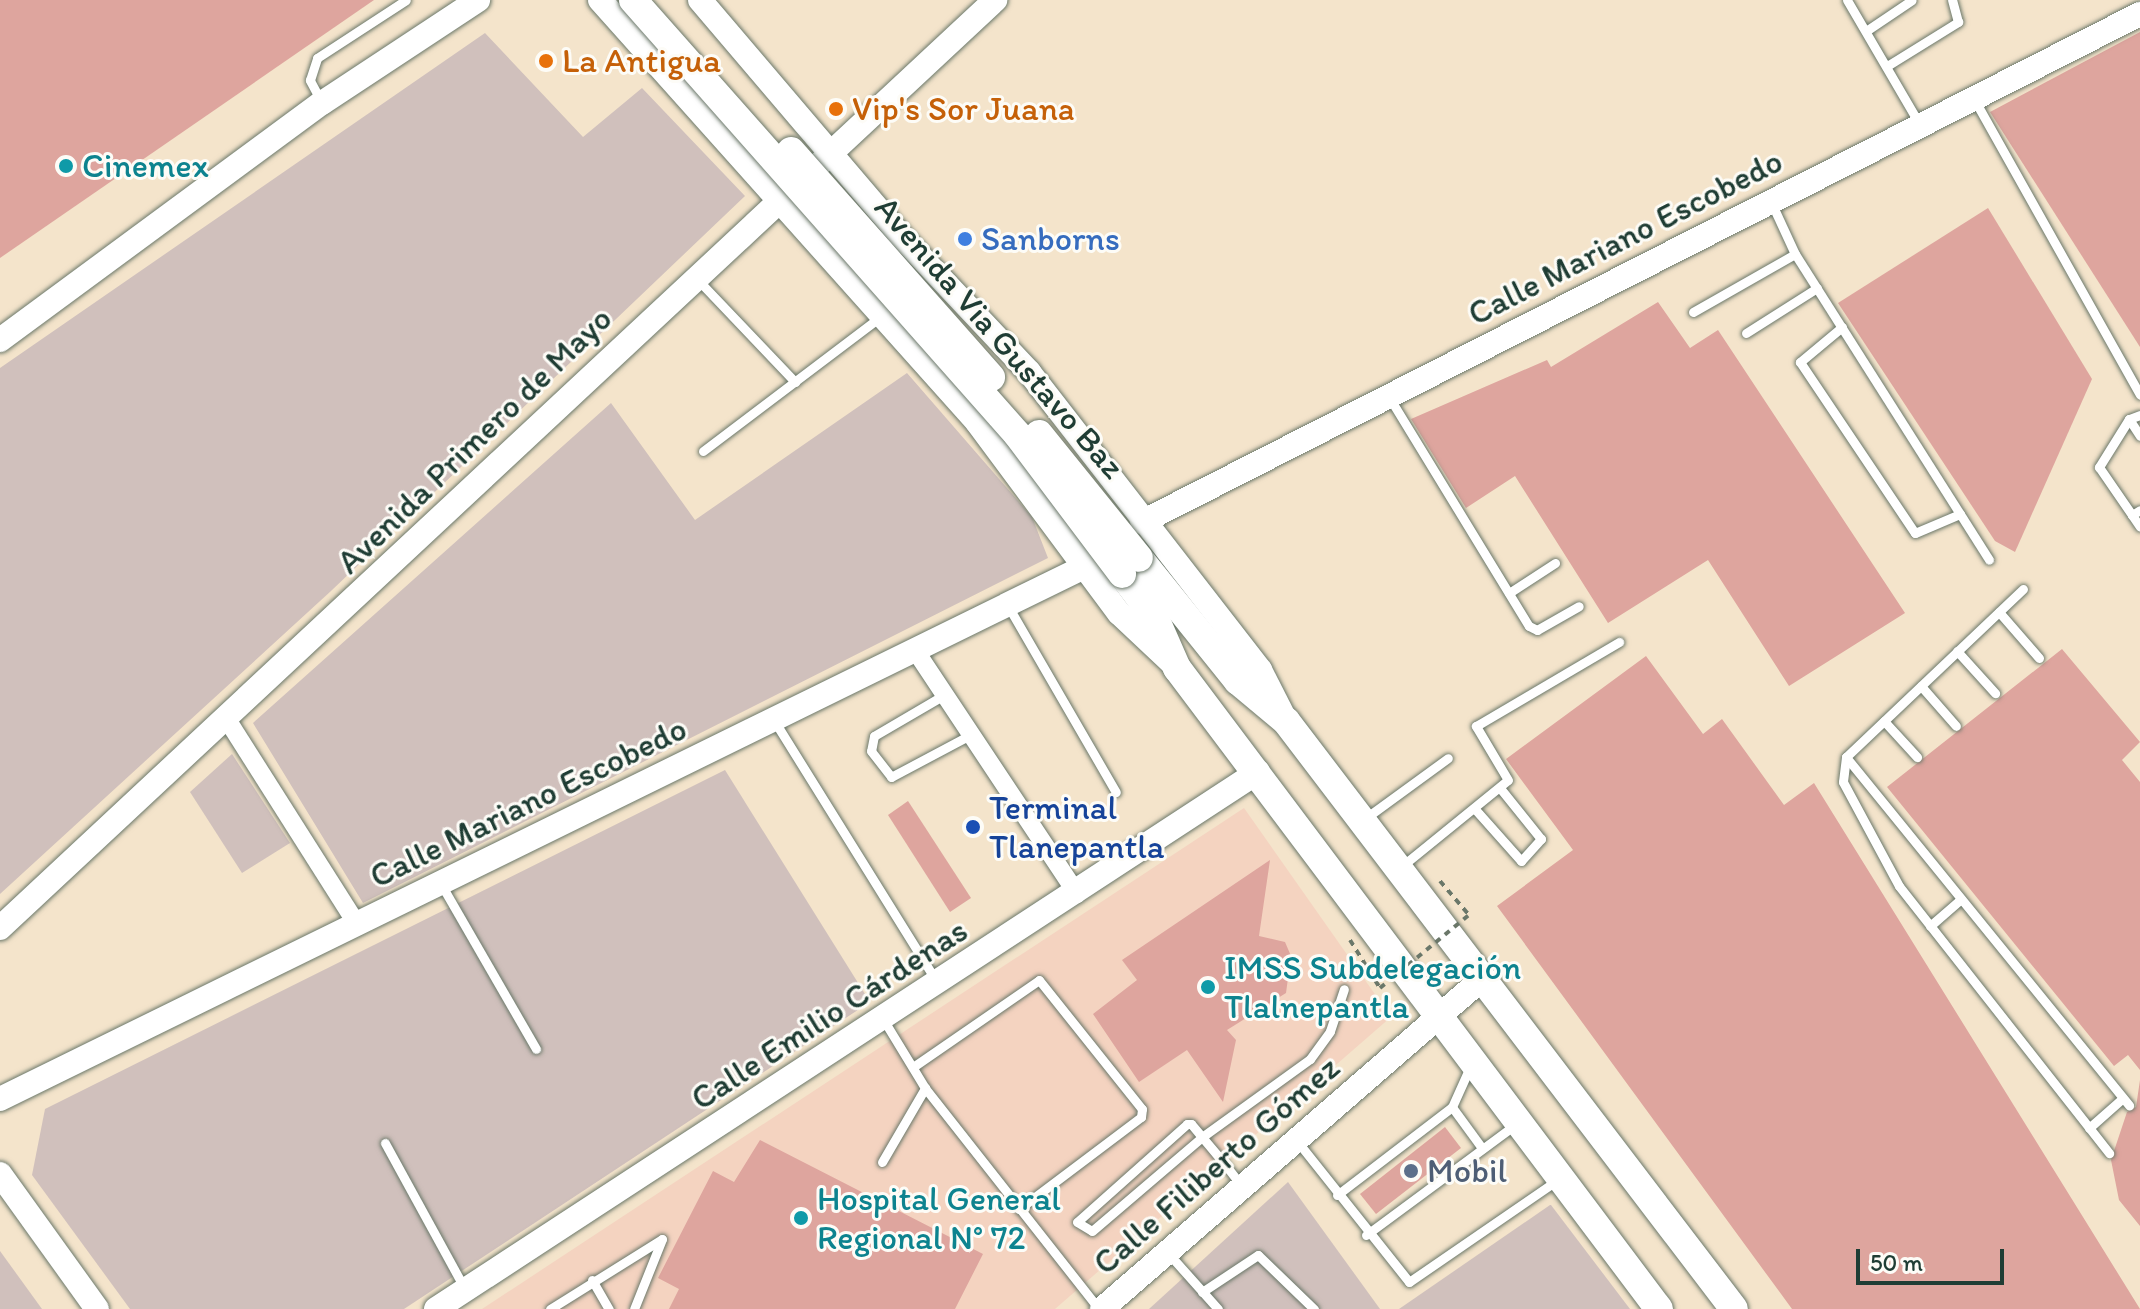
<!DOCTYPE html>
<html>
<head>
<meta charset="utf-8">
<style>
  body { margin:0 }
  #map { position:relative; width:2140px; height:1309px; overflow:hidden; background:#f4e4cb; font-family:Itim,sans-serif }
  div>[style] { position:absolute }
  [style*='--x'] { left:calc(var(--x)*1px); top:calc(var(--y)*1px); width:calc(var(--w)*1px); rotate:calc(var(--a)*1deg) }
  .built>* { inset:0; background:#f4d3c0 }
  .industrial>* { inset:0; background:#d0c0bc }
  .building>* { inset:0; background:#dea59e }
  .path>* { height:4px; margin-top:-2px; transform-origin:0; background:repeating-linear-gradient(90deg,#6a7769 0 6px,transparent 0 12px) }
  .roads { filter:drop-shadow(0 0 2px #6a7769) drop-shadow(0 0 2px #6a7769) }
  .lane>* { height:9px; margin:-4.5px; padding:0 4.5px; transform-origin:4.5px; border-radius:4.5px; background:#fff }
  .street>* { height:18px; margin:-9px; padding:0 9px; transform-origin:9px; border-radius:9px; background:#fff }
  .secondary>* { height:24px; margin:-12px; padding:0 12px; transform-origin:12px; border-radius:12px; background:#fff }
  .primary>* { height:28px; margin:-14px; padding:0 14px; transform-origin:14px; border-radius:14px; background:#fff }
  .path-bridge>* { height:4px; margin-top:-2px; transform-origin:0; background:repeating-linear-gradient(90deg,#6a7769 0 6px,transparent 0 12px) }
  .bridges { filter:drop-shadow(0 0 2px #6a7769) drop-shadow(0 0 2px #6a7769) }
  .primary-bridge>* { height:28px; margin:-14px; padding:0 14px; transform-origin:14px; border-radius:14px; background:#fff }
  .dots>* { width:22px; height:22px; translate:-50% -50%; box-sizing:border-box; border:4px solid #fdfcf7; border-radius:50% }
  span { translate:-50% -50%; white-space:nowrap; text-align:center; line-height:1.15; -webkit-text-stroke:6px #fdfcf7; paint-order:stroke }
  .food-label { font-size:34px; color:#c56008 }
  .left { translate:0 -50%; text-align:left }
  .culture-label { font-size:34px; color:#0d838f }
  .street-label { font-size:34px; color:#1f3d34 }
  .shop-label { font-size:34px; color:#366cbe }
  .transit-label { font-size:34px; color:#164399 }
  .service-label { font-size:34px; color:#4e5e75 }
  .scale { position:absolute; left:1856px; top:1249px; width:148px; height:36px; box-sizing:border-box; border:4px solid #1f3d34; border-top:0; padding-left:10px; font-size:24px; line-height:28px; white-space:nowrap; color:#1f3d34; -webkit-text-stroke:6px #fdfcf7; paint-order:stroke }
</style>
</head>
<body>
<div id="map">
  <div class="built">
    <div style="clip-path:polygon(1244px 808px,1391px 1017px,1055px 1309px,482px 1309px)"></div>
  </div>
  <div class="industrial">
    <div style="clip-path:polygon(485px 33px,583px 137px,642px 88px,745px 196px,331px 591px,0 894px,0 368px)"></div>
    <div style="clip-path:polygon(907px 373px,1032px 517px,1048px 558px,363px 903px,253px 723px,611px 403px,695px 520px)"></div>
    <div style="clip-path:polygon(232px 754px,290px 843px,242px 873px,190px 792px)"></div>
    <div style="clip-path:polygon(725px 770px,870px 1002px,404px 1309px,130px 1309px,32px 1175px,45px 1109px)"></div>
    <div style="clip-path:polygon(1288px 1182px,1380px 1309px,1149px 1309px)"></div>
    <div style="clip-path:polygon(1551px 1205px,1630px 1309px,1399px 1309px,1550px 1205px)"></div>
    <div style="clip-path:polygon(0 1251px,42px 1309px,0 1309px)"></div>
  </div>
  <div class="building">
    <div style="clip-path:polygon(0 0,374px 0,0 258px)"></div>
    <div style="clip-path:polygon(2140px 32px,2140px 347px,1990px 112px)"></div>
    <div style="clip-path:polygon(1988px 208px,2092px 379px,2015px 552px,1995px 541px,1838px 303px)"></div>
    <div style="clip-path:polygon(1658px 302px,1690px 348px,1718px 330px,1905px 613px,1789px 686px,1708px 560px,1608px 623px,1515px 476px,1466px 508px,1411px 419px,1547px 360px,1551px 367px)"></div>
    <div style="clip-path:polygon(2062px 649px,2140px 742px,2122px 760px,2140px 782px,2140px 1070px,2128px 1055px,2114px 1066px,1887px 787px)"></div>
    <div style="clip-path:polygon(1646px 656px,1703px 734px,1722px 719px,1784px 805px,1814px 783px,2140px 1309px,1792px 1309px,1497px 906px,1573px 850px,1506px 759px)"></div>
    <div style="clip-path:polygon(908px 801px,971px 898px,950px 912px,888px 815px)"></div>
    <div style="clip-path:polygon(1270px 860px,1259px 936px,1285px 942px,1291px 956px,1286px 993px,1227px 1030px,1236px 1040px,1223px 1102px,1187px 1050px,1139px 1082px,1093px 1014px,1137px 980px,1122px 960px)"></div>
    <div style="clip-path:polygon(2140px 1080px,2140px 1226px,2119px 1200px,2111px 1160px,2127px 1112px,2136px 1107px)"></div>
    <div style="clip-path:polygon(1445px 1127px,1461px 1148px,1376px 1214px,1360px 1194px)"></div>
    <div style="clip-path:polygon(760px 1140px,983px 1254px,955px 1309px,669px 1309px,679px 1289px,658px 1278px,713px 1171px,734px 1182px)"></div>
  </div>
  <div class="path">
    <div style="--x:1440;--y:881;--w:45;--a:49.5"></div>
    <div style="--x:1350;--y:940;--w:57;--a:58"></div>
  </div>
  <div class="roads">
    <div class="lane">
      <div style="--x:1847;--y:0;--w:145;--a:59.7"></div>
      <div style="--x:1866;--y:31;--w:55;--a:-34"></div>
      <div style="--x:1887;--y:66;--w:84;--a:-31.8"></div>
      <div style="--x:1958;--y:22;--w:23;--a:-105"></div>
      <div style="--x:1974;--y:99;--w:339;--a:60.7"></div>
      <div style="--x:322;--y:103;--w:26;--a:-118"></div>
      <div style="--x:310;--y:80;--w:23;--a:-72"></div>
      <div style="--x:317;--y:58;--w:106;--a:-33.1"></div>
      <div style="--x:1771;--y:202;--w:57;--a:65.2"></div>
      <div style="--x:1795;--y:254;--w:362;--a:57.6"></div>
      <div style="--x:698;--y:280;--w:141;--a:46.4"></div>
      <div style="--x:1693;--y:312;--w:117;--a:-29.6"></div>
      <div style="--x:1842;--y:327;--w:55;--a:140.2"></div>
      <div style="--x:1800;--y:362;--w:206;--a:56.1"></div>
      <div style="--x:1915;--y:533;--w:49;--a:-22.9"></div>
      <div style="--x:1746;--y:333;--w:84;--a:-32.4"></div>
      <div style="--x:1389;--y:397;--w:268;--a:58.6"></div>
      <div style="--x:1529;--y:626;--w:9;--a:27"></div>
      <div style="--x:1537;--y:630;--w:48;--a:-29.7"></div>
      <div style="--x:2140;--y:415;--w:12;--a:160"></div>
      <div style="--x:2129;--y:419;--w:20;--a:57"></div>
      <div style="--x:2129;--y:419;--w:57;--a:122"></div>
      <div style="--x:2099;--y:467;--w:58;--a:55.5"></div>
      <div style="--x:2132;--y:515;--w:9;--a:-32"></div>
      <div style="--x:703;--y:451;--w:221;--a:-37.1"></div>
      <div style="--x:2132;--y:515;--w:14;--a:56"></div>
      <div style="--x:2023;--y:589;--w:244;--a:136.5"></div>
      <div style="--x:1846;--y:757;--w:25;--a:97"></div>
      <div style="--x:1843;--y:782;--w:118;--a:61.7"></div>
      <div style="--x:1899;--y:886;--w:340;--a:51.8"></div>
      <div style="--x:1509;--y:593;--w:55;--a:-33.1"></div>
      <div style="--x:1008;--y:606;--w:215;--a:59.9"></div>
      <div style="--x:1999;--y:612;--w:61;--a:49"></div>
      <div style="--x:1957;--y:651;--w:57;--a:47.9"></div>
      <div style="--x:1921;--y:686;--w:53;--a:48.8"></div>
      <div style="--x:944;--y:695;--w:81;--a:149.6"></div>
      <div style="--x:874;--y:736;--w:15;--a:101"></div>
      <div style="--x:871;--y:751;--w:33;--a:52"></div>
      <div style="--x:891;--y:777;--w:89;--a:-28"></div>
      <div style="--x:1884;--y:721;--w:49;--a:47.5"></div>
      <div style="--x:775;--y:722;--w:305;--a:58.1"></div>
      <div style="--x:1846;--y:757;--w:449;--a:50.9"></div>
      <div style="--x:1474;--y:808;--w:71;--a:48.4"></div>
      <div style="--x:1521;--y:861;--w:30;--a:-48"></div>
      <div style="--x:1541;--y:839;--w:65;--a:-128.8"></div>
      <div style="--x:1363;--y:820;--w:105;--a:-36.1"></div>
      <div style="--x:1402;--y:866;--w:136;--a:-39.1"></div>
      <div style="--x:1508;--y:780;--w:63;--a:-120.7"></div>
      <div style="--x:1476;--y:726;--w:166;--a:-30.4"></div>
      <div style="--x:442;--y:886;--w:188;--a:60"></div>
      <div style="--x:1930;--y:926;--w:41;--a:-41.1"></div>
      <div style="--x:883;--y:1019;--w:81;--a:58.7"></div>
      <div style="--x:925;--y:1088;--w:281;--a:51.8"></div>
      <div style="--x:913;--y:1067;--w:153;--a:-34.6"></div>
      <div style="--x:1039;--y:980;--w:165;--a:51.4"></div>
      <div style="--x:1142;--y:1109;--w:8;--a:97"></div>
      <div style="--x:1141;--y:1117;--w:153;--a:143"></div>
      <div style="--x:1452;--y:1107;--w:51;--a:53.8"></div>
      <div style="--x:2089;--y:1128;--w:45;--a:-41.4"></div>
      <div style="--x:1297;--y:1141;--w:180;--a:51.5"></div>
      <div style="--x:1409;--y:1282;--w:182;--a:-34.5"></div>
      <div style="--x:385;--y:1143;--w:164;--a:61.3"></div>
      <div style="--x:882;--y:1162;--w:86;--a:-59.8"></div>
      <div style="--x:1241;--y:1185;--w:37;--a:-128"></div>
      <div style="--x:1218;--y:1156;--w:25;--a:-130"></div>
      <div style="--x:1202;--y:1137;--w:17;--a:-130"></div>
      <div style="--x:1191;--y:1124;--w:4;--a:180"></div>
      <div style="--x:1187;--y:1124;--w:147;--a:138.3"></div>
      <div style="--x:1077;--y:1222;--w:17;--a:31"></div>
      <div style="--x:1092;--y:1231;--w:145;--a:-40.5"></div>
      <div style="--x:1202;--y:1137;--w:133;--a:-35.8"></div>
      <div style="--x:1310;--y:1059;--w:34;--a:-54"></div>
      <div style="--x:1330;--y:1031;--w:44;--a:-71.6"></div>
      <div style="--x:1337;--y:1195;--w:145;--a:-37.4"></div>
      <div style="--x:1452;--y:1107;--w:44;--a:-65.8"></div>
      <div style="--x:1366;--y:1235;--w:187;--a:-36.5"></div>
      <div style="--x:1168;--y:1253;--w:75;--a:48.2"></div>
      <div style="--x:592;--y:1280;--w:34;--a:60"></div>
      <div style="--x:1202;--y:1292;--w:67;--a:-33.5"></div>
      <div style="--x:1258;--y:1255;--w:78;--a:44"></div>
      <div style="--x:550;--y:1309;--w:132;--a:-32"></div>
      <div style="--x:662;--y:1239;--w:75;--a:111.8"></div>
    </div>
    <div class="street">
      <div style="--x:915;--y:650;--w:293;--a:56.4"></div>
      <div style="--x:228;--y:721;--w:241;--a:57.6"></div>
    </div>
    <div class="secondary">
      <div style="--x:600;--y:0;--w:566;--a:48.22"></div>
      <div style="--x:977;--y:422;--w:238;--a:53.4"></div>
      <div style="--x:1119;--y:613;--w:73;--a:43.3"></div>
      <div style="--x:700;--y:0;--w:307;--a:49.6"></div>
      <div style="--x:899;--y:234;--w:190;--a:46.7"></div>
      <div style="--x:1029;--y:372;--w:377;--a:52.2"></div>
      <div style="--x:1260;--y:670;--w:55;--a:63"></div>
      <div style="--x:0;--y:340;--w:400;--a:-36.4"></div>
      <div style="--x:322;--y:103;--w:187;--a:-33.4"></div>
      <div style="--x:1142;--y:522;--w:1120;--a:-26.98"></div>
      <div style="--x:0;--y:928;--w:1361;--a:-43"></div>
      <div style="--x:0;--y:1099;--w:1210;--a:-26.14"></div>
      <div style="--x:0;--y:1174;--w:166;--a:54.3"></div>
      <div style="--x:436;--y:1309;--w:982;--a:-33.16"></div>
      <div style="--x:1102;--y:1309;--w:505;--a:-40.98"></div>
    </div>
    <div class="primary">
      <div style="--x:1139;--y:558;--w:158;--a:51.2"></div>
      <div style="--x:1238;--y:681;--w:62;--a:39.8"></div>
      <div style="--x:1286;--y:721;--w:739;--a:52.7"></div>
      <div style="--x:1122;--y:574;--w:55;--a:53.1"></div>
      <div style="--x:1155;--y:618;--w:55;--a:66.3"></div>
      <div style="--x:1177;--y:668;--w:802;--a:53.06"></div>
    </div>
  </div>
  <div class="path-bridge">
    <div style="--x:1380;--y:988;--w:115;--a:-39.4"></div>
  </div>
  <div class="bridges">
    <div class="primary-bridge">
      <div style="--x:633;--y:0;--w:579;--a:48.5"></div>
      <div style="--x:1017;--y:434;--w:175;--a:53.1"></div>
      <div style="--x:791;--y:151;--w:302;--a:48.5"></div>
      <div style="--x:1039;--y:434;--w:159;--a:51.1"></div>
    </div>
  </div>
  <div class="dots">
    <div style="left:546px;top:61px;background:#e8710a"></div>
    <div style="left:836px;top:109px;background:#e8710a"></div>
    <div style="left:66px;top:166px;background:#0f9aa8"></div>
    <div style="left:965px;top:239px;background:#3f7fe0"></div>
    <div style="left:973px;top:827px;background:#1a4fb4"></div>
    <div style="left:1208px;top:987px;background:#0f9aa8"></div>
    <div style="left:1411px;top:1171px;background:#5c6f8a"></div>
    <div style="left:801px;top:1218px;background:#0f9aa8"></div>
  </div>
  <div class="food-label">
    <span class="left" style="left:562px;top:61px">La Antigua</span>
    <span class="left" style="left:852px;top:109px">Vip's Sor Juana</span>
  </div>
  <div class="culture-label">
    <span class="left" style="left:82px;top:166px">Cinemex</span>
    <span class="left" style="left:1224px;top:987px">IMSS Subdelegación<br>Tlalnepantla</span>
    <span class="left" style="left:817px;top:1218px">Hospital General<br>Regional N° 72</span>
  </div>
  <div class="street-label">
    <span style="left:1625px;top:237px;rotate:-27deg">Calle Mariano Escobedo</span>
    <span style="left:1000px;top:337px;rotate:49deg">Avenida Via Gustavo Baz</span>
    <span style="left:474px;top:440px;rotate:-44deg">Avenida Primero de Mayo</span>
    <span style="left:528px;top:802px;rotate:-26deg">Calle Mariano Escobedo</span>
    <span style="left:829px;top:1014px;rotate:-33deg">Calle Emilio Cárdenas</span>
    <span style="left:1216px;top:1165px;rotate:-41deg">Calle Filiberto Gómez</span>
  </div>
  <div class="shop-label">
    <span class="left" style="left:981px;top:239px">Sanborns</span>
  </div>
  <div class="transit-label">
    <span class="left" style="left:989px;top:827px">Terminal<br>Tlanepantla</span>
  </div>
  <div class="service-label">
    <span class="left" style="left:1427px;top:1171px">Mobil</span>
  </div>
  <div class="scale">50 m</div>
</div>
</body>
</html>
